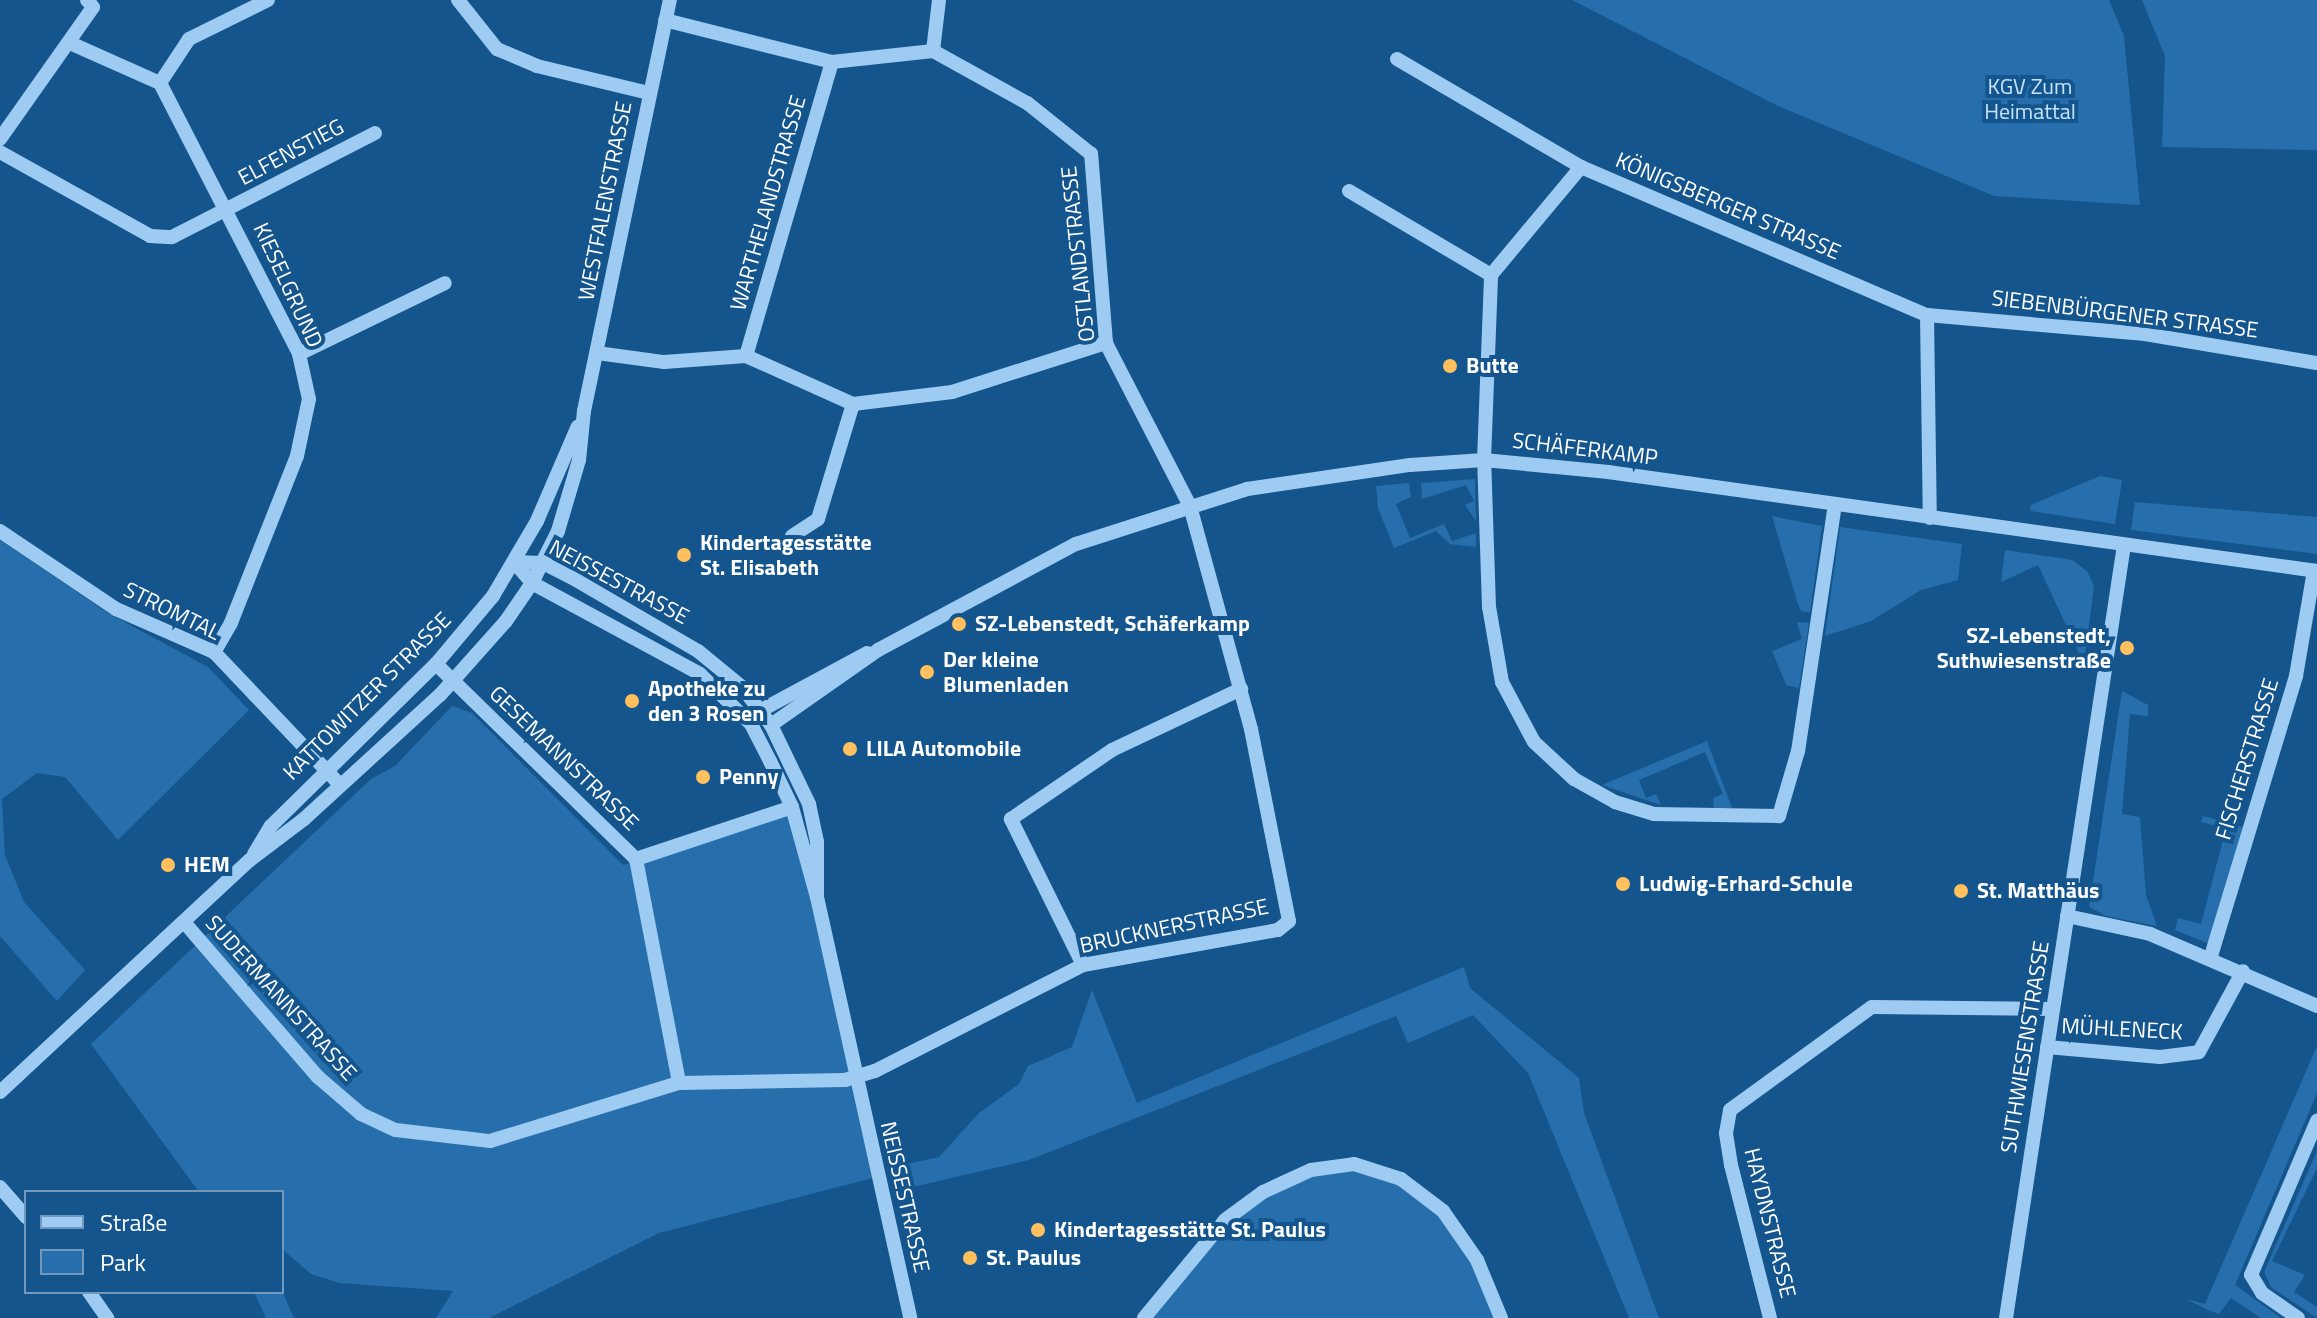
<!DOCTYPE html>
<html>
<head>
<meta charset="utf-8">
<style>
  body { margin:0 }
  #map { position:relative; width:2317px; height:1318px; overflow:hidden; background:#14558d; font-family:"Titillium Web",sans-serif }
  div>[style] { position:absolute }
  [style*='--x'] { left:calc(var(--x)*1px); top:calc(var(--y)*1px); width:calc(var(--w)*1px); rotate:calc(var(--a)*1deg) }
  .green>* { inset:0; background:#266fac }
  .minor>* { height:14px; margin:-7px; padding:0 7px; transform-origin:7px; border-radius:7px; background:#9ecbf1 }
  .dots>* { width:22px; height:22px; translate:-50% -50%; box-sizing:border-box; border:4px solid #14558d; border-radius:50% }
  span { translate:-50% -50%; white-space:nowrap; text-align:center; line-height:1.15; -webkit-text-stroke:8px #14558d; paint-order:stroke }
  .park-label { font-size:22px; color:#c4e3fc }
  .street-label { font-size:22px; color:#fff }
  .poi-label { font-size:22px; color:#fff; font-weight:700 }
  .left { translate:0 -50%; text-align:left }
  .right { translate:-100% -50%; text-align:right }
  .legend { position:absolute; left:24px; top:1190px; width:260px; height:104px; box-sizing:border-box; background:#14558d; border:2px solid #7299bb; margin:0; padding:10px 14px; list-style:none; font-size:24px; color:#fff }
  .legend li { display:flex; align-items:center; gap:16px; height:40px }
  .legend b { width:40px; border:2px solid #7299bb }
</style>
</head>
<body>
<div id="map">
  <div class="green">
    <div style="clip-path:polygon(1572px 0,2109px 0,2124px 36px,2140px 205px,1994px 196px,1778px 106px)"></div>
    <div style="clip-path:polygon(2142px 0,2317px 0,2317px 150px,2162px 147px,2165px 56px)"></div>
    <div style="clip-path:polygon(2100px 476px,2122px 480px,2115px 524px,2030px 511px,2031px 505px)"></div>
    <div style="clip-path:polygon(1475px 479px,1476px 521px,1465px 505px,1474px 501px,1466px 485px,1422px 499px,1421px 483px)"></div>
    <div style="clip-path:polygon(1409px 483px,1411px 497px,1396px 504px,1410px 538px,1444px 524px,1452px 541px,1476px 533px,1476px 547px,1450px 544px,1436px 531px,1394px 548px,1378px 508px,1376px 486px)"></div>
    <div style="clip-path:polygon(2135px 502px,2317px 517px,2317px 554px,2131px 530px)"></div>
    <div style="clip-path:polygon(1772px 516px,1822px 526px,1810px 613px,1801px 611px,1797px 601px)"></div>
    <div style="clip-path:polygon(1840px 527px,1962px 544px,1958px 580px,1921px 590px,1871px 621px,1825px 636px)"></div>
    <div style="clip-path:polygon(0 540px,108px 613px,208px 667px,249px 710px,118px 840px,65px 777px,37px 773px,2px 799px,5px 855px,24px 902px,85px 970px,57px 1001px,0 936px)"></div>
    <div style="clip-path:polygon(2005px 550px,2072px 560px,2087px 571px,2094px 586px,2084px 664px,2038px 565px,2001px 582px)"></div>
    <div style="clip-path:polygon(1797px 622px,1809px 623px,1799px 688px,1786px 685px,1772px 651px,1802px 639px)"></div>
    <div style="clip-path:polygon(2122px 691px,2148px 705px,2148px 716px,2130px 714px,2122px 814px,2140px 817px,2146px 895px,2157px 926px,2106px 916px,2089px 907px)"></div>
    <div style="clip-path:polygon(452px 706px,472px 713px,623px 865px,792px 807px,877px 1177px,659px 1233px,489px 1318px,436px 1318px,453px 1291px,339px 1283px,311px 1274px,282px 1249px,282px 1192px,199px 1192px,91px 1044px,371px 779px,395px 766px)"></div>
    <div style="clip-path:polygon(1707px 741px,1732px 808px,1714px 808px,1713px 798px,1723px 794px,1705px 752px,1639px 780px,1646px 798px,1656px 794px,1661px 805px,1602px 785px)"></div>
    <div style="clip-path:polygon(2203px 816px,2243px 827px,2210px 944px,2175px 930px,2178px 918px,2201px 924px,2223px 840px,2224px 828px,2201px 822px)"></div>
    <div style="clip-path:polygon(1464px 967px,1470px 988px,1579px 1078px,1584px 1113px,1659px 1318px,1629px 1318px,1528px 1073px,1473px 1015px,1408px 1043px,1396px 1016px,1029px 1160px,900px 1190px,895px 1167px,939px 1157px,979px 1113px,1019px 1084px,1028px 1066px,1072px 1047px,1092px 990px,1137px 1103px)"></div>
    <div style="clip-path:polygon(2317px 1046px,2317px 1093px,2235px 1285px,2281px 1318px,2261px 1318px,2231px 1298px,2219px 1314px,2208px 1310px,2186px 1299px,2205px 1304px)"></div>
    <div style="clip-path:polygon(2317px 1151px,2317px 1168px,2272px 1261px,2305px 1275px,2294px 1292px,2317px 1307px,2317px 1318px,2271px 1287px,2264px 1272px)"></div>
    <div style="clip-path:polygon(1354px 1164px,1393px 1175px,1443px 1211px,1501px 1318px,1144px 1318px,1184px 1266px,1263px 1192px)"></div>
    <div style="clip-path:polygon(282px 1291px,294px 1318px,266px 1318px,254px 1292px)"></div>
  </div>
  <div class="minor">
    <div style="--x:458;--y:0;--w:63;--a:51.5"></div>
    <div style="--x:497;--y:49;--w:43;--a:23"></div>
    <div style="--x:537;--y:66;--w:115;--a:13.6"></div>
    <div style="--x:70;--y:43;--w:98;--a:24"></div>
    <div style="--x:160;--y:83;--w:305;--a:62.8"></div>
    <div style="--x:299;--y:354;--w:46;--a:77.5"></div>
    <div style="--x:309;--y:399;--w:58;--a:101.9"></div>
    <div style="--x:297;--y:456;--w:180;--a:111.6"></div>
    <div style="--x:231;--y:623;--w:34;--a:120"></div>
    <div style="--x:933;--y:51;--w:51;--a:-83.3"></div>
    <div style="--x:1397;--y:59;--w:213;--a:30.4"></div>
    <div style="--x:160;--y:83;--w:53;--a:-56.6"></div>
    <div style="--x:189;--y:39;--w:88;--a:-26.3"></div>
    <div style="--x:0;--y:139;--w:161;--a:-54.8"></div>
    <div style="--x:93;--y:7;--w:9;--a:-131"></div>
    <div style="--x:0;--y:152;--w:172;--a:29.2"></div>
    <div style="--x:150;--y:236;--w:22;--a:3"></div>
    <div style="--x:172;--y:237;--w:228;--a:-27.1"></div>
    <div style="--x:1349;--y:191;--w:165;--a:30.6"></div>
    <div style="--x:1927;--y:315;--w:219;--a:5"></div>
    <div style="--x:2145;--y:334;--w:174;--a:9.6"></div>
    <div style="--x:597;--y:353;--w:68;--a:7.7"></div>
    <div style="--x:664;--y:362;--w:82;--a:-4.2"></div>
    <div style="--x:746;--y:356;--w:117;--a:24.2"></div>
    <div style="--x:853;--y:404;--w:100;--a:-6.9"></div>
    <div style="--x:952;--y:392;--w:162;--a:-17.7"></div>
    <div style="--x:299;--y:354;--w:162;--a:-25.9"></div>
    <div style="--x:746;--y:356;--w:306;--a:-73.7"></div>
    <div style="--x:1835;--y:504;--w:250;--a:98.5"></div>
    <div style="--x:1798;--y:751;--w:68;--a:106.3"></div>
    <div style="--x:1779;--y:816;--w:125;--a:-179.1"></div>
    <div style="--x:1654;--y:814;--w:41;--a:-162.9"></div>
    <div style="--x:1615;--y:802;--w:47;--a:-150.7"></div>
    <div style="--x:1574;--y:779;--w:54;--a:-137.2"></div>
    <div style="--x:1534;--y:742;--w:68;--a:-118.1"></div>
    <div style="--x:1502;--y:682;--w:76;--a:-99.8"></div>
    <div style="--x:1489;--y:607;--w:147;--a:-91.9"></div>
    <div style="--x:1484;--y:460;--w:185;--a:-87.8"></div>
    <div style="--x:1491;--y:275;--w:141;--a:-50.2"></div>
    <div style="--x:1581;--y:167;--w:376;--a:23.2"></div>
    <div style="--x:1927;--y:315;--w:203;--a:89.2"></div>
    <div style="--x:0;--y:531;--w:140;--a:33.9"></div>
    <div style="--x:116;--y:609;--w:107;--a:23.7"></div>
    <div style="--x:214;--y:652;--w:183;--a:46.5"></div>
    <div style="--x:792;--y:536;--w:31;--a:-33"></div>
    <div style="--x:818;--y:519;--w:120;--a:-73.1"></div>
    <div style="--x:514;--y:562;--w:28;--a:49"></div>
    <div style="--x:532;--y:583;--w:191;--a:28.4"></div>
    <div style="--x:700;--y:674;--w:71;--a:44.4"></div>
    <div style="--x:751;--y:724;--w:42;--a:62.8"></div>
    <div style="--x:770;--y:761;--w:51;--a:64.4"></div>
    <div style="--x:792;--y:807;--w:93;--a:74.5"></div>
    <div style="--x:817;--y:897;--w:431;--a:77.5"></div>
    <div style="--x:514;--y:562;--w:29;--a:2"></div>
    <div style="--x:543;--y:563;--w:37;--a:27"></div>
    <div style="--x:576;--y:580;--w:141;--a:30.2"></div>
    <div style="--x:698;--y:651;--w:57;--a:39.3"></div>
    <div style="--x:742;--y:687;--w:48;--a:52.7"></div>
    <div style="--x:771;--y:725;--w:88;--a:64.3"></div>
    <div style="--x:809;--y:804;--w:39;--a:78"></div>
    <div style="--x:817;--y:842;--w:51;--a:90"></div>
    <div style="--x:436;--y:664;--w:279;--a:44.3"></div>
    <div style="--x:636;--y:859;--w:228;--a:79.1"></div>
    <div style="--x:756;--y:713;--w:126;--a:-28.4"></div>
    <div style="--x:771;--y:725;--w:131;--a:-35"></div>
    <div style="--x:878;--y:650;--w:225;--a:-28.2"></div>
    <div style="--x:1076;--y:544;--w:180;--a:-17.8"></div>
    <div style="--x:1247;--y:489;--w:165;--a:-8.4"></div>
    <div style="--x:1410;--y:465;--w:74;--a:-3.9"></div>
    <div style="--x:1484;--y:460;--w:125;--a:5.5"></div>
    <div style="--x:1608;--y:472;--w:716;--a:7.95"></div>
    <div style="--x:254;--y:854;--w:33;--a:-59"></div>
    <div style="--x:271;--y:826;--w:231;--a:-44.5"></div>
    <div style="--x:436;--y:664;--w:89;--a:-50"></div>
    <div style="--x:493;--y:596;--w:87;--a:-59.6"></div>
    <div style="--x:537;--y:521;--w:103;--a:-66.7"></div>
    <div style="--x:636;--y:859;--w:164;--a:-18.4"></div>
    <div style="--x:2067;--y:916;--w:85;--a:12.2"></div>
    <div style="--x:2150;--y:934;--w:182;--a:23.3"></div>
    <div style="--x:184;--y:922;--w:205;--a:49.2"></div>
    <div style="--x:318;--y:1077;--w:57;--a:40.7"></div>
    <div style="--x:361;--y:1114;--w:38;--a:25"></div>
    <div style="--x:396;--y:1130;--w:95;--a:6.7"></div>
    <div style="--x:490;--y:1141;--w:198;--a:-17.1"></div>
    <div style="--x:679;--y:1083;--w:166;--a:-1"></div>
    <div style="--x:845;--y:1080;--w:31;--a:-17"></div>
    <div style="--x:875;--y:1071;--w:233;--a:-27"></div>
    <div style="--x:1083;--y:965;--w:198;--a:-10.2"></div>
    <div style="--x:1278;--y:930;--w:14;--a:-39"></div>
    <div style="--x:1289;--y:921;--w:196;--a:-101.2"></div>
    <div style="--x:1251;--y:729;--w:231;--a:-105.3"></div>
    <div style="--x:1190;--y:506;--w:183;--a:-117.3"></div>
    <div style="--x:1106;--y:343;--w:190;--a:-94.5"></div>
    <div style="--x:1091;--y:154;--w:82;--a:-141.4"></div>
    <div style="--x:1027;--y:103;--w:107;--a:-151"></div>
    <div style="--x:933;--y:51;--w:102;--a:173.8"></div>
    <div style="--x:832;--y:62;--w:172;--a:-165.9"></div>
    <div style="--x:2211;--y:956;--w:293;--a:-73.1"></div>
    <div style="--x:2296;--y:676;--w:107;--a:-80.3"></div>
    <div style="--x:1083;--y:965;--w:163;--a:-116.3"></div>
    <div style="--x:1011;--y:819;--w:122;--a:-34.3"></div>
    <div style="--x:1112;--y:750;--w:143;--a:-25.3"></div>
    <div style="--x:2047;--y:1047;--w:113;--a:5.1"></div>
    <div style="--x:2160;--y:1057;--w:39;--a:-7"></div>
    <div style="--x:2199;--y:1052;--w:92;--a:-61.5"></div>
    <div style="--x:0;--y:1092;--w:341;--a:-42.9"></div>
    <div style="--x:250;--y:860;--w:68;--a:-37.2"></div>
    <div style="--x:304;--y:819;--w:184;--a:-42.4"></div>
    <div style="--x:440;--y:695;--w:99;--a:-48.3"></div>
    <div style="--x:506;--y:621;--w:46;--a:-55.6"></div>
    <div style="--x:532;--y:583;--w:58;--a:-63.4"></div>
    <div style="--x:558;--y:531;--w:74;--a:-73.5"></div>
    <div style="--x:579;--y:460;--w:49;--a:-84.2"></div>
    <div style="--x:584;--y:411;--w:420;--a:-78.2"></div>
    <div style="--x:0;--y:1187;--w:40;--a:49"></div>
    <div style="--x:89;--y:1292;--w:32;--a:55"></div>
    <div style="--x:1144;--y:1318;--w:127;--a:-50.4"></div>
    <div style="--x:1225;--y:1220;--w:47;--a:-36.4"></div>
    <div style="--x:1263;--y:1192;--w:53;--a:-24.6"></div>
    <div style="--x:1311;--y:1170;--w:43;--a:-7.9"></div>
    <div style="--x:1354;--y:1164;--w:49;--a:17.7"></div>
    <div style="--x:1401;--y:1179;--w:53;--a:37.3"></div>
    <div style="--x:1443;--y:1211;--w:60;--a:55.2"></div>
    <div style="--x:1477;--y:1260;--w:63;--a:67.5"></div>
    <div style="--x:1770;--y:1318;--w:158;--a:-104.3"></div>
    <div style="--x:1731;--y:1165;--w:32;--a:-99"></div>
    <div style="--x:1726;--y:1133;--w:23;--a:-80"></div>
    <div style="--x:1730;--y:1110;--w:175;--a:-36"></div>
    <div style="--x:1872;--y:1007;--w:180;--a:0.6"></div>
    <div style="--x:2006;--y:1318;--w:782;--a:-81.32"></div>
    <div style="--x:2298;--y:1318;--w:44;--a:-145.2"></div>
    <div style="--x:2262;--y:1293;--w:21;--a:-121"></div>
    <div style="--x:2251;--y:1275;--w:168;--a:-66.8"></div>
  </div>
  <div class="dots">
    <div style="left:1450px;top:366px;background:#ffc05d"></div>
    <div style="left:684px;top:555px;background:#ffc05d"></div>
    <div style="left:959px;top:624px;background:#ffc05d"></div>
    <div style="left:2127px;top:648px;background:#ffc05d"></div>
    <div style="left:927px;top:672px;background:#ffc05d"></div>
    <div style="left:632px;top:701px;background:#ffc05d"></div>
    <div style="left:850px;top:749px;background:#ffc05d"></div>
    <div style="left:703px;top:777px;background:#ffc05d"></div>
    <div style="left:168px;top:865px;background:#ffc05d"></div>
    <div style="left:1623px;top:884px;background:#ffc05d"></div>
    <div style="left:1961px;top:891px;background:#ffc05d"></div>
    <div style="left:1038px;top:1230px;background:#ffc05d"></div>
    <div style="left:970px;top:1258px;background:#ffc05d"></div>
  </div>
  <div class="park-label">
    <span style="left:2030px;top:99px">KGV Zum<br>Heimattal</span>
  </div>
  <div class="street-label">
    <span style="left:291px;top:152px;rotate:-28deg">ELFENSTIEG</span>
    <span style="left:605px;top:201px;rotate:-79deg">WESTFALENSTRASSE</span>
    <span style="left:768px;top:203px;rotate:-74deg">WARTHELANDSTRASSE</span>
    <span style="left:1728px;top:206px;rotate:23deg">KÖNIGSBERGER STRASSE</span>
    <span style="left:1078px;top:254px;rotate:-96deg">OSTLANDSTRASSE</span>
    <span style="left:288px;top:285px;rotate:65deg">KIESELGRUND</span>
    <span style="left:2125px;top:314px;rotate:7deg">SIEBENBÜRGENER STRASSE</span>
    <span style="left:1585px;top:449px;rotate:7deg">SCHÄFERKAMP</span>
    <span style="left:619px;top:582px;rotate:28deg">NEISSESTRASSE</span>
    <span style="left:172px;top:611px;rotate:26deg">STROMTAL</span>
    <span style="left:367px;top:696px;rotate:-45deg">KATTOWITZER STRASSE</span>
    <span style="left:564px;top:758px;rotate:44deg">GESEMANNSTRASSE</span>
    <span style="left:2247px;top:759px;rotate:-73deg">FISCHERSTRASSE</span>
    <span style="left:1174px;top:926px;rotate:-12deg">BRUCKNERSTRASSE</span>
    <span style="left:281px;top:998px;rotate:48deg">SUDERMANNSTRASSE</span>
    <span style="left:2122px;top:1029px;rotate:3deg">MÜHLENECK</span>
    <span style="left:2025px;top:1047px;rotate:-81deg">SUTHWIESENSTRASSE</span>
    <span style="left:905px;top:1197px;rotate:77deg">NEISSESTRASSE</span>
    <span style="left:1770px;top:1223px;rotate:76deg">HAYDNSTRASSE</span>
  </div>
  <div class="poi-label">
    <span class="left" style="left:1466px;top:366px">Butte</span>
    <span class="left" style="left:700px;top:555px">Kindertagesstätte<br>St. Elisabeth</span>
    <span class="left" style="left:975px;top:624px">SZ-Lebenstedt, Schäferkamp</span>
    <span class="right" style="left:2111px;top:648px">SZ-Lebenstedt,<br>Suthwiesenstraße</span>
    <span class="left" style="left:943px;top:672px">Der kleine<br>Blumenladen</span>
    <span class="left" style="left:648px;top:701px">Apotheke zu<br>den 3 Rosen</span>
    <span class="left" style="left:866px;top:749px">LILA Automobile</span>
    <span class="left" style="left:719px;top:777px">Penny</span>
    <span class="left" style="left:184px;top:865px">HEM</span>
    <span class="left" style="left:1639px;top:884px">Ludwig-Erhard-Schule</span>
    <span class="left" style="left:1977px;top:891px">St. Matthäus</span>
    <span class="left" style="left:1054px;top:1230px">Kindertagesstätte St. Paulus</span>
    <span class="left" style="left:986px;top:1258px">St. Paulus</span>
  </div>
  <ul class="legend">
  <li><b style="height:10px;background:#9ecbf1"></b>Straße</li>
  <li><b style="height:22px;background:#266fac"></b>Park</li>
  </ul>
</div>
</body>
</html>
